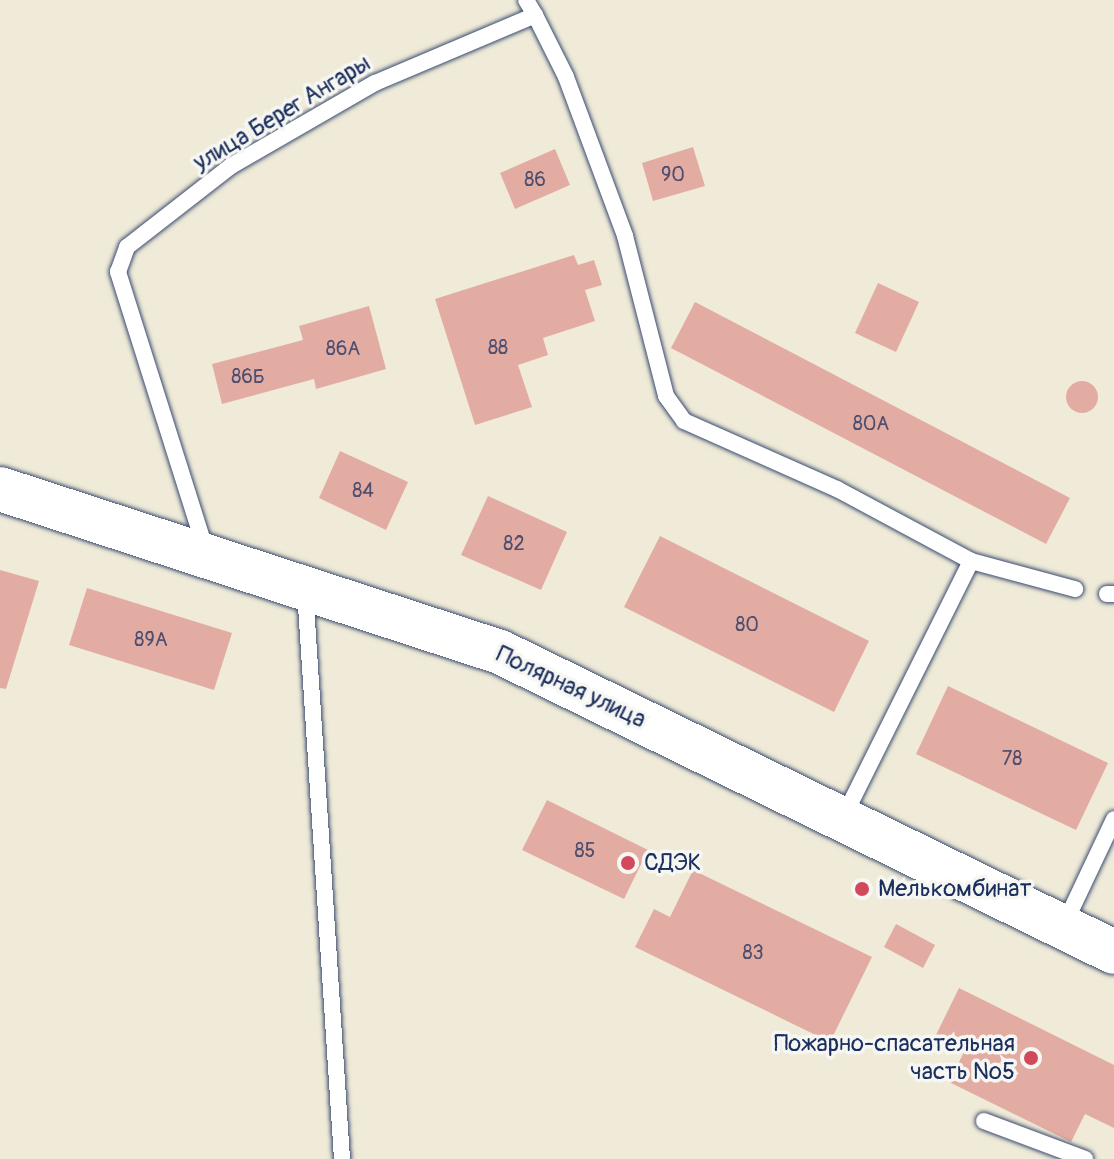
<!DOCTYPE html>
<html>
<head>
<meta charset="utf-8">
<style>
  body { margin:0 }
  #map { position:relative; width:1114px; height:1159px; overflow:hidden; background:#efebd8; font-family:Pangolin,sans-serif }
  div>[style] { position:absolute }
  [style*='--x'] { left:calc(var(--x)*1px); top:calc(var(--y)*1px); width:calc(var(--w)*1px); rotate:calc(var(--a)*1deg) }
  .building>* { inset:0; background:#e3aca2 }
  .round { border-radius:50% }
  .roads { filter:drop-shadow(0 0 2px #3b4b70) drop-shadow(0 0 2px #3b4b70) }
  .lane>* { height:16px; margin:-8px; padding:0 8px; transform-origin:8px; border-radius:8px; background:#fff }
  .secondary>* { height:44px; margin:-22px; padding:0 22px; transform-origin:22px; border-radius:22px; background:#fff }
  .dots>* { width:22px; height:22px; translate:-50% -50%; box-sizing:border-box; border:4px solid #f6f6f2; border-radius:50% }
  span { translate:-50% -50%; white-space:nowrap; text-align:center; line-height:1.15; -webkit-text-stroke:7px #f6f6f2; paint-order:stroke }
  .number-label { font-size:20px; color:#4d4e6f }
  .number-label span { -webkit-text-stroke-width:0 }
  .street-label { font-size:24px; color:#1b2f5e }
  .poi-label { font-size:24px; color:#1b2f5e }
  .left { translate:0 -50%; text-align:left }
  .right { translate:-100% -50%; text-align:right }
</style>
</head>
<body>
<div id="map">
  <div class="building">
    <div style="clip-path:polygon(693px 147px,705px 186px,653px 201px,642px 163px)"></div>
    <div style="clip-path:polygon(555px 149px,570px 185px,515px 209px,500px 173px)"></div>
    <div style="clip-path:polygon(574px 255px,578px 265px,594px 260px,602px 285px,585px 290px,595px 321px,543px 338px,548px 355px,518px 365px,532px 407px,475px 425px,435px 299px)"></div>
    <div style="clip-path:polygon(878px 283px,919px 302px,896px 352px,855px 333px)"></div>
    <div style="clip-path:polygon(695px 302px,1070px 498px,1046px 544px,671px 348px)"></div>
    <div style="clip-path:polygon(369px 306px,386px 369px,316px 389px,314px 379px,222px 404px,212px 364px,303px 340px,299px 326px)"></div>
    <div class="round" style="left:1066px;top:381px;width:32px;height:32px"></div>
    <div style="clip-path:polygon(340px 451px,408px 482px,386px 530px,319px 498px)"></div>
    <div style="clip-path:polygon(488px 496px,567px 532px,541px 590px,461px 555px)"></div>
    <div style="clip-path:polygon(660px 536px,869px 641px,834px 712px,624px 607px)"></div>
    <div style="clip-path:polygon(0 570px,39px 581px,6px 689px,0 688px)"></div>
    <div style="clip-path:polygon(87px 588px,232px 633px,214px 690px,69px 645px)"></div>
    <div style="clip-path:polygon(948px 686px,1108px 763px,1076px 830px,916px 754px)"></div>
    <div style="clip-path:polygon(547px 800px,648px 850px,624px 899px,522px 850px)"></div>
    <div style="clip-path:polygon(693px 870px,872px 957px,830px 1042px,635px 947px,654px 909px,670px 917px)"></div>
    <div style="clip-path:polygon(896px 924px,935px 945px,923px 968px,884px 947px)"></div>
    <div style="clip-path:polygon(959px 988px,1114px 1065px,1114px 1128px,1085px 1114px,1071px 1142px,949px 1082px,964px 1052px,935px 1037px)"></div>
  </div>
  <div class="roads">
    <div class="lane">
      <div style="--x:535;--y:15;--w:69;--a:63.4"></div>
      <div style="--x:566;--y:77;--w:170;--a:69.6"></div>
      <div style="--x:625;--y:236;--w:165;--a:75.6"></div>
      <div style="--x:666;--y:396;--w:31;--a:54"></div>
      <div style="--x:684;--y:421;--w:167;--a:24"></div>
      <div style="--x:837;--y:489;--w:152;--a:28.2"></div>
      <div style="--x:206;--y:551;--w:293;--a:-107.5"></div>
      <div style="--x:118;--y:272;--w:27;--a:-70"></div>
      <div style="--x:127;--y:247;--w:132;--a:-37.9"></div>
      <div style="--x:231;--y:166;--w:166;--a:-30"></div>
      <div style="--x:375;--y:83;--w:174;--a:-23"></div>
      <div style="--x:535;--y:15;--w:17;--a:-121"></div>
      <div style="--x:305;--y:590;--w:570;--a:86.28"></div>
      <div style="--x:1107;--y:594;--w:7;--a:0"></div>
      <div style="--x:844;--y:816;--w:285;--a:-63.5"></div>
      <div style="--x:971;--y:561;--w:108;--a:15.1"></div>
      <div style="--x:1064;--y:925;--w:117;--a:-64.7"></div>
      <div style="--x:984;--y:1121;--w:108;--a:20.6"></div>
    </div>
    <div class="secondary">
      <div style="--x:0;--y:489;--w:526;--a:18.06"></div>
      <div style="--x:500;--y:652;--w:683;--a:26.04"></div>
    </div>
  </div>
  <div class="dots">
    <div style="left:628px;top:863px;background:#d1495b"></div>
    <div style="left:862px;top:889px;background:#d1495b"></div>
    <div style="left:1031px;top:1058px;background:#d1495b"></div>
  </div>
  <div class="number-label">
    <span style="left:673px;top:174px">90</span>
    <span style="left:535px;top:179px">86</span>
    <span style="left:498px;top:347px">88</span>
    <span style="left:343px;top:348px">86А</span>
    <span style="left:248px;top:376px">86Б</span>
    <span style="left:871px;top:423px">80А</span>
    <span style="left:363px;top:490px">84</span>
    <span style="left:514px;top:543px">82</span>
    <span style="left:747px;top:624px">80</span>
    <span style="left:151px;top:639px">89А</span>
    <span style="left:1012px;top:758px">78</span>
    <span style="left:585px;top:850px">85</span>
    <span style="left:753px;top:952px">83</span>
  </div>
  <div class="street-label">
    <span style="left:282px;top:113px;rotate:-31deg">улица Берег Ангары</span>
    <span style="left:571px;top:687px;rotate:25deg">Полярная улица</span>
  </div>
  <div class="poi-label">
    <span class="left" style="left:644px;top:863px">СДЭК</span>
    <span class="left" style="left:878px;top:889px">Мелькомбинат</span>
    <span class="right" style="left:1015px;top:1058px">Пожарно-спасательная<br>часть №5</span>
  </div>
</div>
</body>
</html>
